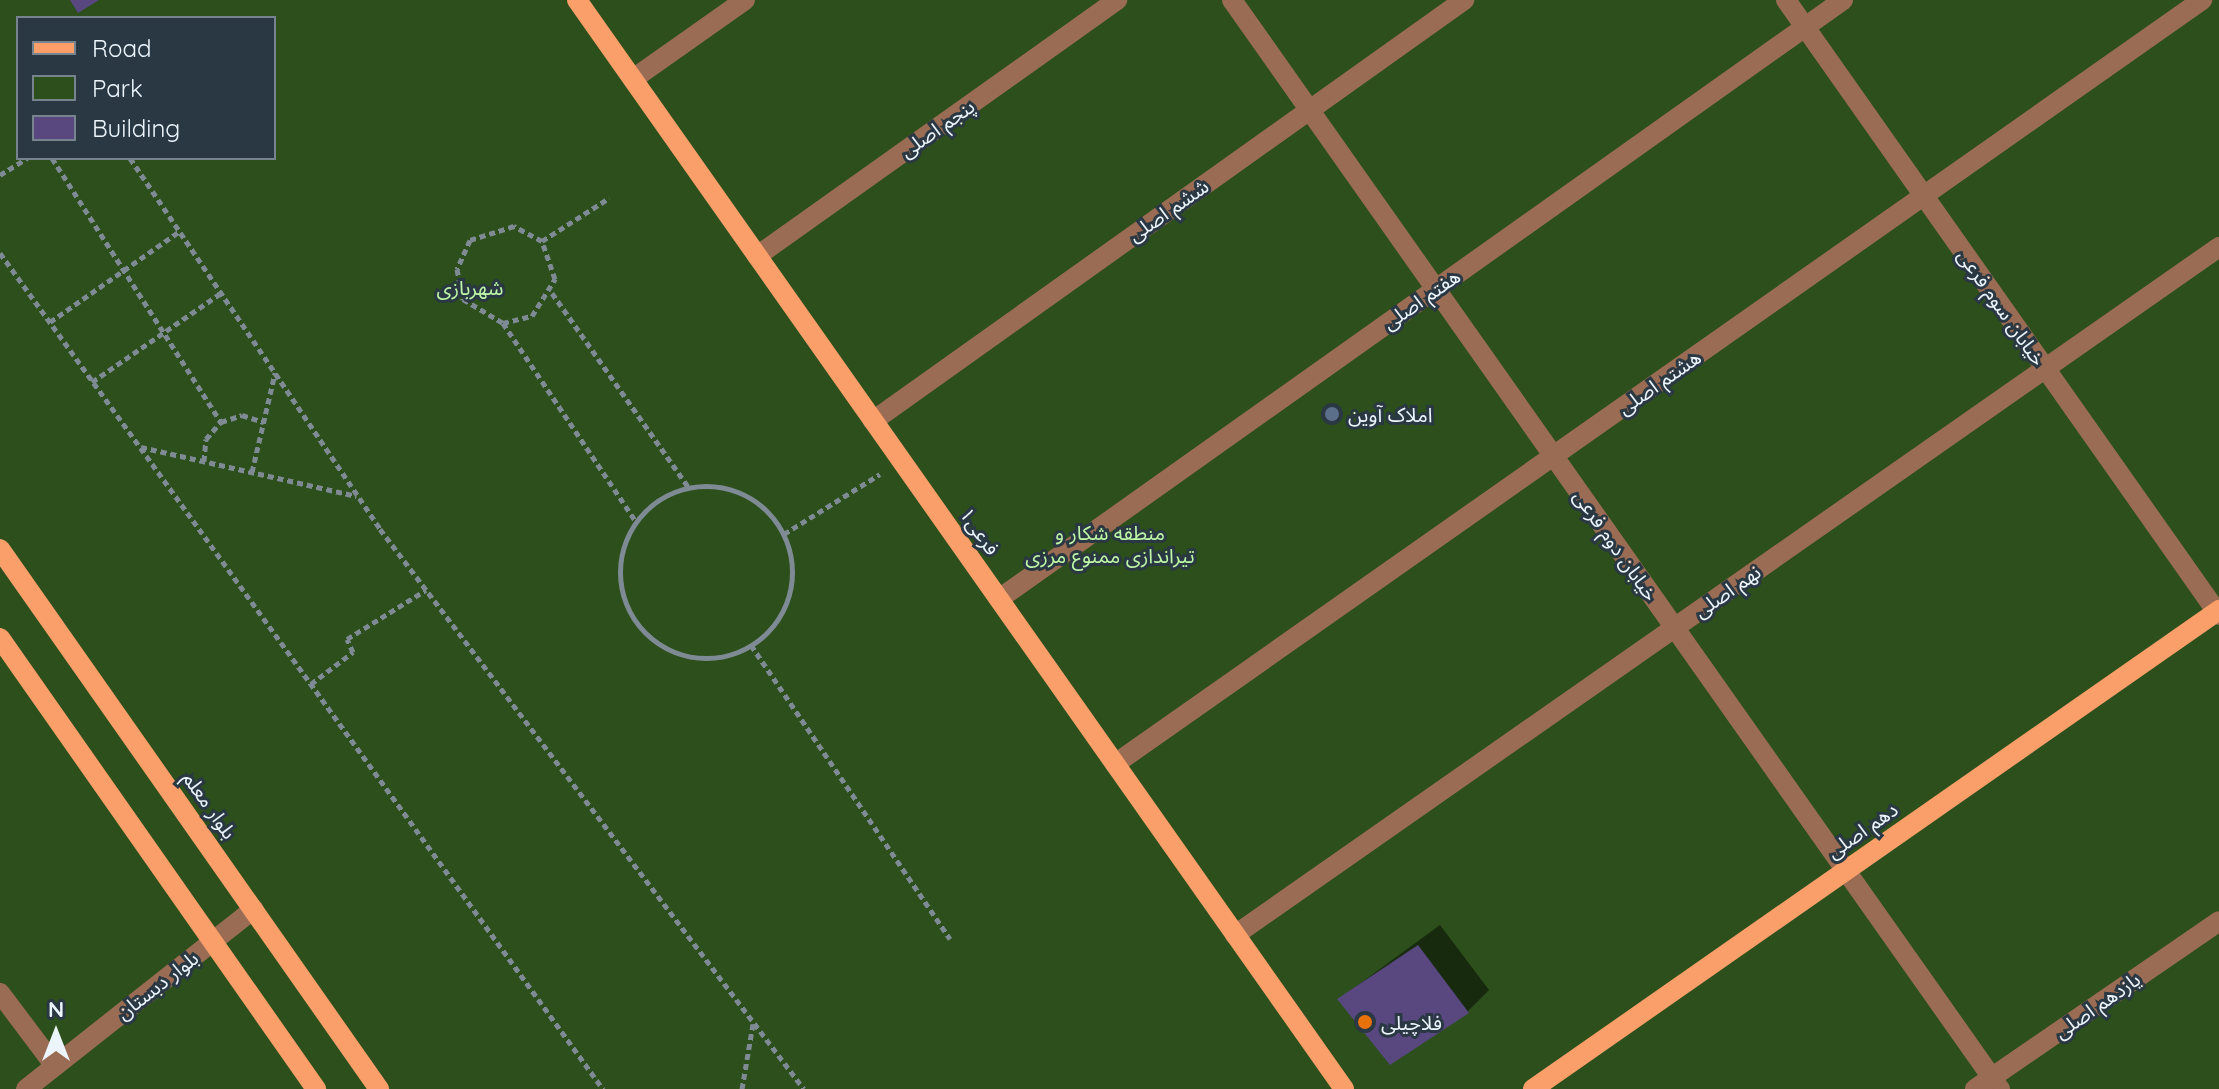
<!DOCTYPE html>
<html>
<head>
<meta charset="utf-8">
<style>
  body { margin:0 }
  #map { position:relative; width:2219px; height:1089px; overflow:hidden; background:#2a3843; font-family:Quicksand,"Noto Sans Arabic",sans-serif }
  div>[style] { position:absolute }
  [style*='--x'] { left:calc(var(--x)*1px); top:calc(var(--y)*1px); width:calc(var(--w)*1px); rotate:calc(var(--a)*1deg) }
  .green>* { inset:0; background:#2c4f1b }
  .shadow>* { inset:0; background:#0007 }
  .building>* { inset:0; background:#594880 }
  .path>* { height:5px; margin-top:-2.5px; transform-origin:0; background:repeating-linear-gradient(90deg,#7f8b94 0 6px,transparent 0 10px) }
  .path>.ring { margin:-2.5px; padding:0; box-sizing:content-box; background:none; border:5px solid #7f8b94; border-radius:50% }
  .minor>* { height:20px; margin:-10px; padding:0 10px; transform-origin:10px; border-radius:10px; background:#996c53 }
  .major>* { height:20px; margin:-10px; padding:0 10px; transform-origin:10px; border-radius:10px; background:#fb9f6a }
  .dots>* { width:22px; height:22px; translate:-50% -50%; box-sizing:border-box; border:4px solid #2a3843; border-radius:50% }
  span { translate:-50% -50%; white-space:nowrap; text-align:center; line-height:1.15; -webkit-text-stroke:6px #2a3843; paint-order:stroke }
  .street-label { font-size:20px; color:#ecf5fc }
  .park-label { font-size:20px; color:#bef7a6 }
  .poi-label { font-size:20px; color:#ecf5fc }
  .left { translate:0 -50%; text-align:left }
  .legend { position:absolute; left:16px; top:16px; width:260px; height:144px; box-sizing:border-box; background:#2a3843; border:2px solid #78848d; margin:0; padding:10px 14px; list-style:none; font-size:24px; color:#ecf5fc }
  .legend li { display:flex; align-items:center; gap:16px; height:40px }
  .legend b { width:40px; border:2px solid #78848d }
  .north { position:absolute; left:16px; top:993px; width:80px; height:80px; -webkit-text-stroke:6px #2a3843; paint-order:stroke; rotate:0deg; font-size:22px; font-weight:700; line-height:32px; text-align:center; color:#ecf5fc }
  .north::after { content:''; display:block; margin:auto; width:28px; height:36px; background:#ecf5fc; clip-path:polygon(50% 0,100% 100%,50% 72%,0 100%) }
</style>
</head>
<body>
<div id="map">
  <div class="green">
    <div style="clip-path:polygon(evenodd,0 0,2219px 0,2219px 1089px,0 1089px,0 0,18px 18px,274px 18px,274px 158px,18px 158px,18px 18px)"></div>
  </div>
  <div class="shadow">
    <div style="clip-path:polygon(1440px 925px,1489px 990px,1467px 1012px,1339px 999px)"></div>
  </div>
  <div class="building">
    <div style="clip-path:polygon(70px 0,99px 0,78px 13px)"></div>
    <div style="clip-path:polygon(1418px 945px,1469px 1013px,1390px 1065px,1337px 999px)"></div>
  </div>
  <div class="path">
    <div style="--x:52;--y:158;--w:313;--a:57.4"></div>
    <div style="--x:130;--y:158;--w:447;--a:56"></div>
    <div style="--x:380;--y:529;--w:702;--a:52.87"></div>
    <div style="--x:0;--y:175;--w:32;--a:-32"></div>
    <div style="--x:542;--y:241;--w:80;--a:-32.7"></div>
    <div style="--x:0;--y:253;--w:1031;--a:54.2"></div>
    <div style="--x:552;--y:293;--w:238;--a:54.9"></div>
    <div style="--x:50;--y:322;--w:159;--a:-35"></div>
    <div style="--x:503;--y:323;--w:30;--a:-14"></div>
    <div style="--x:532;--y:316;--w:44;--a:-58.1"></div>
    <div style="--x:555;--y:279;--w:40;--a:-108.9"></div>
    <div style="--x:542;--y:241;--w:32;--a:-152"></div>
    <div style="--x:514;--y:226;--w:46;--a:162.3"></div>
    <div style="--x:470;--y:240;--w:32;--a:114"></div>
    <div style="--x:457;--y:269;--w:31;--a:79"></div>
    <div style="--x:463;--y:299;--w:47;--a:31"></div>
    <div style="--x:503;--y:323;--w:239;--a:56.2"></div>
    <div style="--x:92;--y:382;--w:157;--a:-34.6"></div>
    <div style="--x:141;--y:447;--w:221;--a:12.8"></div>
    <div style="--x:204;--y:461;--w:22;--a:-85"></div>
    <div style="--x:206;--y:439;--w:23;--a:-49"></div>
    <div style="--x:221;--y:422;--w:22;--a:-18"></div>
    <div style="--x:242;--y:415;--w:23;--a:18"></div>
    <div style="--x:252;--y:472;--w:102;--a:-76.9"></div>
    <div class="ring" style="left:620px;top:486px;width:167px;height:167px"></div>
    <div style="--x:784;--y:534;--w:113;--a:-32"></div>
    <div style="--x:751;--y:645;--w:355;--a:55.9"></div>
    <div style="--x:311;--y:684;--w:53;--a:-37.3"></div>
    <div style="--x:353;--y:652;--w:14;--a:-115"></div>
    <div style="--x:347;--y:639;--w:93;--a:-31.8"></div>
    <div style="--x:742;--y:1089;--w:66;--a:-80.4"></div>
  </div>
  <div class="minor">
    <div style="--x:1232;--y:0;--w:1333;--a:54.81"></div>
    <div style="--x:1786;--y:0;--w:752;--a:54.85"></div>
    <div style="--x:633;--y:79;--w:137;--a:-35.2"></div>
    <div style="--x:757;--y:256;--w:442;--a:-35.4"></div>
    <div style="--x:873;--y:421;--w:726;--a:-35.46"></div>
    <div style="--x:999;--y:599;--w:1035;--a:-35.36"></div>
    <div style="--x:1115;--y:764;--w:1329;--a:-35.1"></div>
    <div style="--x:1235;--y:935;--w:1201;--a:-34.96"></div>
    <div style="--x:0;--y:993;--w:91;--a:53"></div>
    <div style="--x:26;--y:1089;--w:290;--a:-38.3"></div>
    <div style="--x:1975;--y:1089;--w:296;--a:-34.5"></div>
  </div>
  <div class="major">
    <div style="--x:577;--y:0;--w:1332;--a:54.84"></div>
    <div style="--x:0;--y:549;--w:660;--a:54.94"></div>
    <div style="--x:0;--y:638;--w:551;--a:54.98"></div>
    <div style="--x:1533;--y:1089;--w:837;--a:-34.92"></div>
  </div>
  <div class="dots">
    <div style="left:1332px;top:414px;background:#5c6f8a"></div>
    <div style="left:1365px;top:1022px;background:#e8710a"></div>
  </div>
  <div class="street-label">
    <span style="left:937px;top:128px;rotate:-35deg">پنجم اصلی</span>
    <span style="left:1168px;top:210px;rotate:-35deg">ششم اصلی</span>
    <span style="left:1421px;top:299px;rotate:-35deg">هفتم اصلی</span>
    <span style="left:2002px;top:307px;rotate:55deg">خیابان سوم فرعی</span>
    <span style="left:1659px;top:382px;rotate:-35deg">هشتم اصلی</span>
    <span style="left:980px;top:531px;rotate:55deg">فرعی۱</span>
    <span style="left:1616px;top:545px;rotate:55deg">خیابان دوم فرعی</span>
    <span style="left:1727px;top:591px;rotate:-35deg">نهم اصلی</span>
    <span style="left:210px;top:805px;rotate:55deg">بلوار معلم</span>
    <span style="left:1862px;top:830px;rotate:-35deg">دهم اصلی</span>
    <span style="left:157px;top:985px;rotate:-38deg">بلوار دبستان</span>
    <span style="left:2097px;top:1005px;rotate:-35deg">یازدهم اصلی</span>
  </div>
  <div class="park-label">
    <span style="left:470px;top:287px">شهربازی</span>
    <span style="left:1110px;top:544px">منطقه شکار و<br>تیراندازی ممنوع مرزی</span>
  </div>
  <div class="poi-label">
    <span class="left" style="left:1348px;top:414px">املاک آوین</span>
    <span class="left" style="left:1381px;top:1022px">فلاچیلی</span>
  </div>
  <ul class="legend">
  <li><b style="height:10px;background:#fb9f6a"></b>Road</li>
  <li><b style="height:22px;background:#2c4f1b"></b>Park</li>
  <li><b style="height:22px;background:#594880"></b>Building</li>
  </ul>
  <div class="north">N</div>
</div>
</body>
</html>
